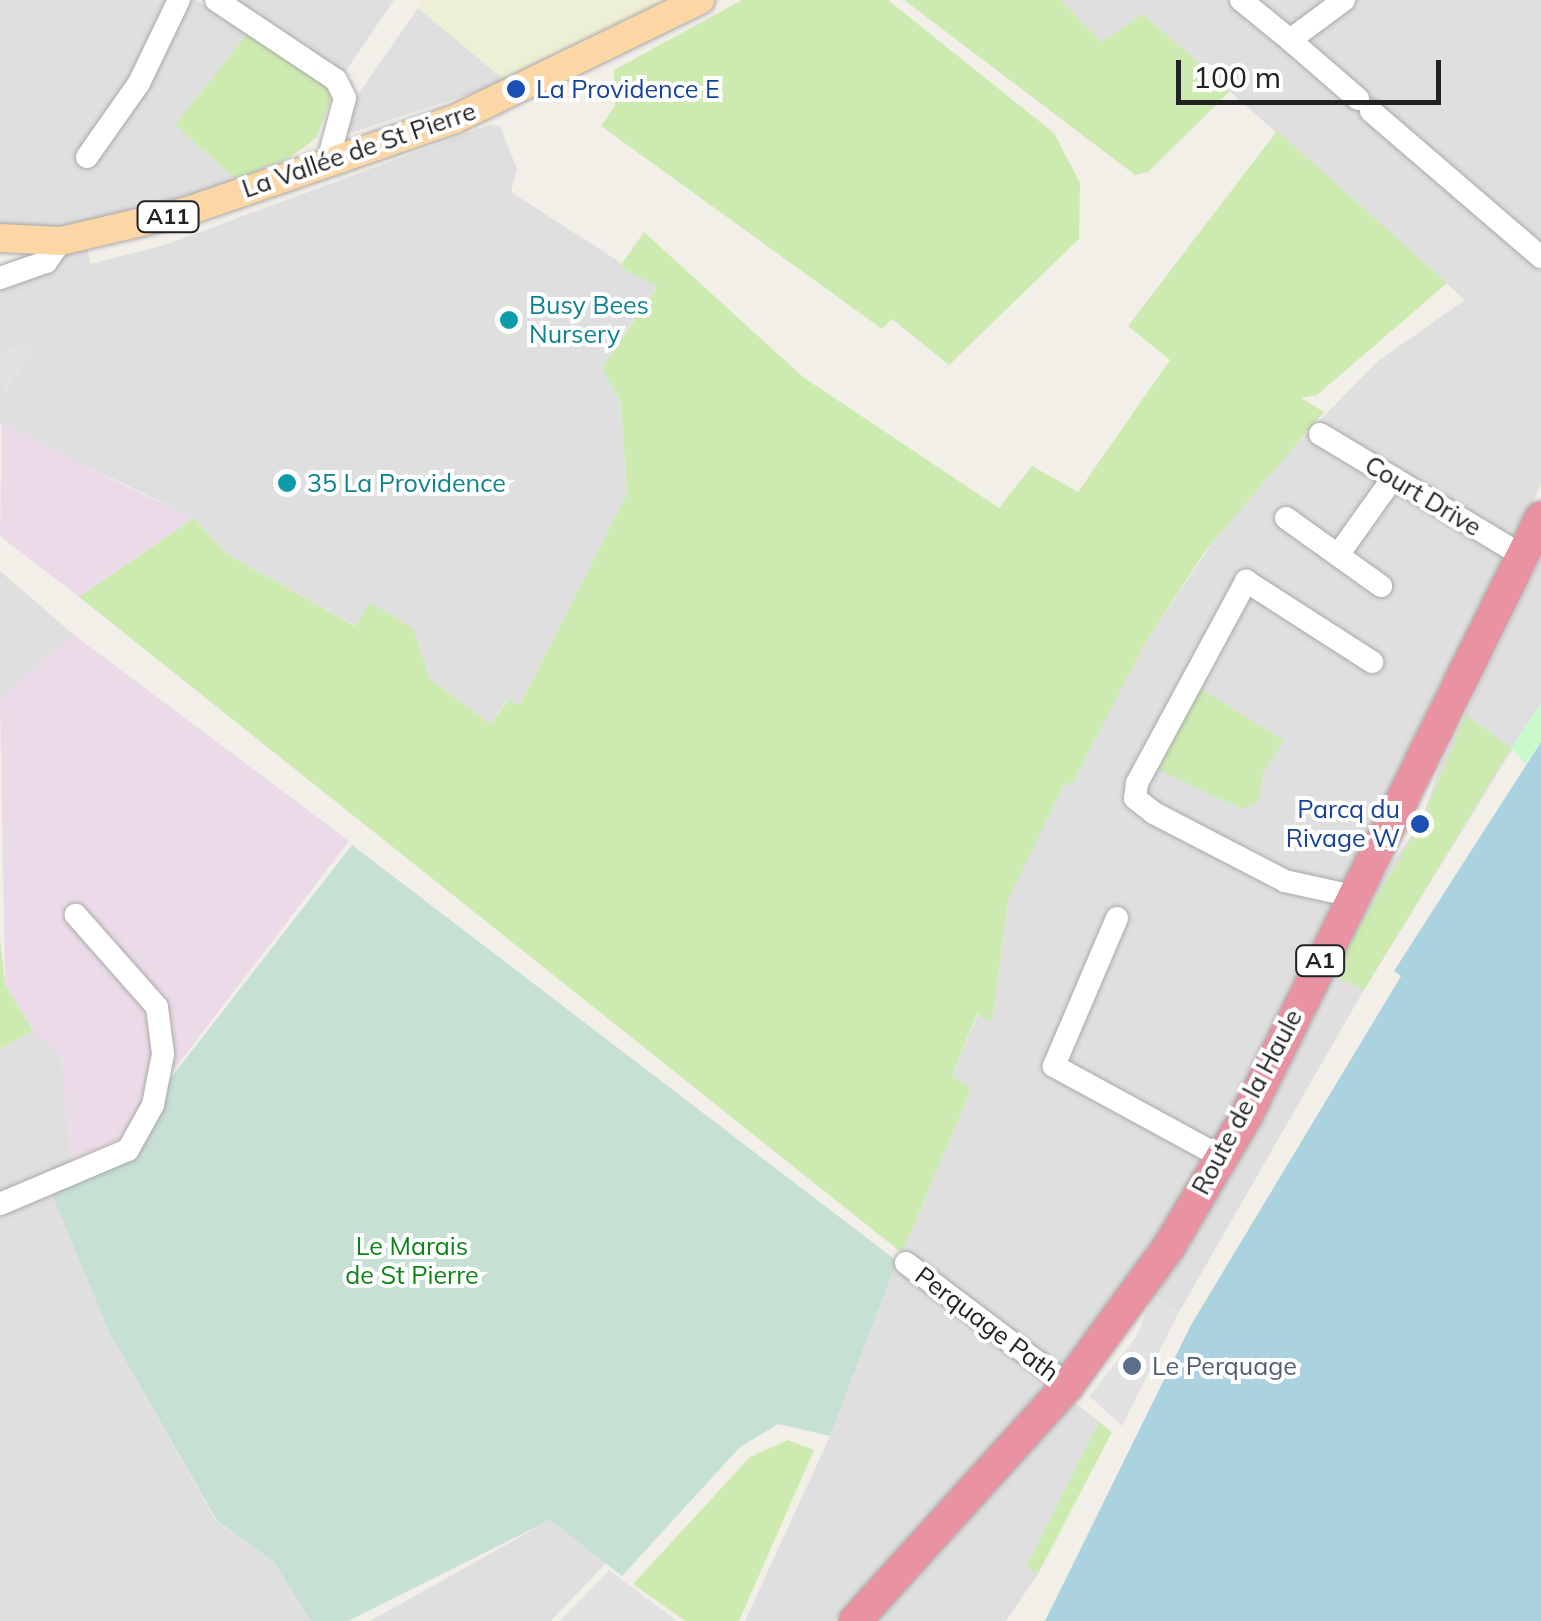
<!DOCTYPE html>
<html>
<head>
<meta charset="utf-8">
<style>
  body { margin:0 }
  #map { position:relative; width:1541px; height:1621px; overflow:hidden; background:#f2efe9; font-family:Mulish,sans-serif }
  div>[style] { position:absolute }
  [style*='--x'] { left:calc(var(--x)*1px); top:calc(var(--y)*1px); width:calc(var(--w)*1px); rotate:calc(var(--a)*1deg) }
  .residential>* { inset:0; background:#e0dfdf }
  .industrial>* { inset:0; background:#ebdbe8 }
  .farmland>* { inset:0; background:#eef0d5 }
  .grass>* { inset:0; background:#cdebb0 }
  .wetland>* { inset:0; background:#c6e0d4 }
  .park>* { inset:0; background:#c8facc }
  .parking>* { inset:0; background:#e2e2e2 }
  .water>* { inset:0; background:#aad3df }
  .roads { filter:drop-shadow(0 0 2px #a9a9a9) drop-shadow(0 0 2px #a9a9a9) }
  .minor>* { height:22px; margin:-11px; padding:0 11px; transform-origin:11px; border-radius:11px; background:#fff }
  .major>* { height:28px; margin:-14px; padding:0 14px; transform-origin:14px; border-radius:14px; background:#fcd6a4 }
  .highway>* { height:32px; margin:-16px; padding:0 16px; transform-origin:16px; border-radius:16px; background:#e892a2 }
  .dots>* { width:28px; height:28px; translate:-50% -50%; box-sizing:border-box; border:5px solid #fff; border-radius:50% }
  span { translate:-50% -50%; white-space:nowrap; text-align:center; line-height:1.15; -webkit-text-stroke:8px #fff; paint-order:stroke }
  .shield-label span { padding:2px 8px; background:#fff; border:2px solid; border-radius:8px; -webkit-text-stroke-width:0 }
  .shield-label { font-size:22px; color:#222; font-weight:700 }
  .transit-label { font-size:25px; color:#164399 }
  .left { translate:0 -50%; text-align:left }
  .right { translate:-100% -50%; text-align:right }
  .street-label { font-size:25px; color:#222 }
  .culture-label { font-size:25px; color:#0d838f }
  .park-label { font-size:25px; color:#0c8416 }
  .service-label { font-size:25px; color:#4e5e75 }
  .scale { position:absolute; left:1176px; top:60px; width:265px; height:45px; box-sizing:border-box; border:5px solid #222; border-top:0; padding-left:12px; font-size:30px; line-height:35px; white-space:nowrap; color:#222; -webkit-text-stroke:8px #fff; paint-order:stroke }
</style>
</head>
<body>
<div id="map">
  <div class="residential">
    <div style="clip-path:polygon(0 0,196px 0,328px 82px,330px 102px,316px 138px,285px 161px,121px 221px,35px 230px,0 226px)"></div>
    <div style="clip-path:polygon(232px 0,394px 0,345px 72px)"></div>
    <div style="clip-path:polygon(1061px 0,1541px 0,1541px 483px,1498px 590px,1304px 958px,1246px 1093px,1174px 1224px,1063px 1377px,902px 1253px,971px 1089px,952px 1076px,978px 1014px,992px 1021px,1008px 900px,1028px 849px,1065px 781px,1072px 783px,1144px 645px,1239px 503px,1378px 361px,1465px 300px,1144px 15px,1101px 43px)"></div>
    <div style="clip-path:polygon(418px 8px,507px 82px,341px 136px,357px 96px)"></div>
    <div style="clip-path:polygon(489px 125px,500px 126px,517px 169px,511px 192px,657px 286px,602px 368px,621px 403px,627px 494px,520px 705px,507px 700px,491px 724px,430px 680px,413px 628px,356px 626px,225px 553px,194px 518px,0 424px,0 283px,64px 247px,87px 245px,90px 264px,165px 245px)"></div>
    <div style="clip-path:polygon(1541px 558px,1541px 703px,1364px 990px,1179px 1312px,1153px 1295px,1391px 864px,1420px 824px,1439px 769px)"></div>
    <div style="clip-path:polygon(0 571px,74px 635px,0 698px)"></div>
    <div style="clip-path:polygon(33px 1031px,61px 1055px,73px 1179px,49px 1188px,109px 1332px,216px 1521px,273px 1561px,311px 1621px,0 1621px,0 1049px)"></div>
    <div style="clip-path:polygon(897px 1261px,1049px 1383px,834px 1621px,745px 1621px,830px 1436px)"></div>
    <div style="clip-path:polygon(1069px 1398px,1099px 1422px,1028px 1565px,1038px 1574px,1006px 1621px,871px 1621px)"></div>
    <div style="clip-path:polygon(550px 1520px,606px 1563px,551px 1621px,370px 1621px)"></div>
  </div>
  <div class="industrial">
    <div style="clip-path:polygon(2px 421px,121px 484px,194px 518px,79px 597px,0 536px)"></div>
    <div style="clip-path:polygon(74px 635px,349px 841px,121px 1139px,71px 1160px,61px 1055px,33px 1031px,5px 984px,0 698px)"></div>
  </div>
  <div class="farmland">
    <div style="clip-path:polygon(423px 0,675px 0,507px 82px,418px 8px)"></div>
  </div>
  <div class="grass">
    <div style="clip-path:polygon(742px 0,888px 0,1054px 133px,1080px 183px,1079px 239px,949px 365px,892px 319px,882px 329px,601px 126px,615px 106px,614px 70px)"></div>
    <div style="clip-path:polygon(904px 0,1061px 0,1101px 42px,1143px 14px,1230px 91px,1148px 172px,1135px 175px)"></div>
    <div style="clip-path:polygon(248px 33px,328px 82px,330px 102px,316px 138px,290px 157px,236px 179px,175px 125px)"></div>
    <div style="clip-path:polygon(1277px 131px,1447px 283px,1317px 395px,1301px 398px,1324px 412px,1206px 550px,1144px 645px,1072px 784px,1065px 782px,1008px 900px,992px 1022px,977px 1014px,952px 1076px,971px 1089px,902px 1253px,79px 597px,194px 518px,225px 553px,355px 626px,370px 603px,413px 628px,430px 680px,491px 724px,508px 700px,520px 705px,627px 494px,621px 403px,602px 368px,657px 287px,620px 266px,644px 232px,803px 377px,999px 508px,1032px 466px,1078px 492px,1170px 360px,1128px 326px)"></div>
    <div style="clip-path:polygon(1197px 686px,1284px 741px,1263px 773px,1258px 802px,1242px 809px,1159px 770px)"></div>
    <div style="clip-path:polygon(1466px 715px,1511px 748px,1364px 990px,1331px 974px,1420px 824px)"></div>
    <div style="clip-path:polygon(0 939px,5px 984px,33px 1031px,0 1049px)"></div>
    <div style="clip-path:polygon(1099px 1422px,1112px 1432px,1038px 1574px,1027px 1566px)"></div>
    <div style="clip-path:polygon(788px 1440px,814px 1450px,739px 1621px,685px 1621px,633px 1584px,750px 1457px)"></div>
  </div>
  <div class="wetland">
    <div style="clip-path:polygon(352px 845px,897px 1261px,830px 1436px,778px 1424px,740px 1447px,622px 1576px,550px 1520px,348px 1621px,311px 1621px,273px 1561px,217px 1521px,109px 1332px,49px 1188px,137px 1156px,170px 1079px)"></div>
  </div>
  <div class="park">
    <div style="clip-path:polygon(1541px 703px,1541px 742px,1525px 764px,1511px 748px)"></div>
  </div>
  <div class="parking">
    <div style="clip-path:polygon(0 338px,1px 354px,23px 342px,34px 352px,5px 392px,0 379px)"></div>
    <div style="clip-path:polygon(1153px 1295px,1179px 1312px,1122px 1426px,1089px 1396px,1136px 1337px)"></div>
    <div style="clip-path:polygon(609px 1570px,677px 1621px,560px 1621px)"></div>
  </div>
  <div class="water">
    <div style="clip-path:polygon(1541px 742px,1541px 1621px,1045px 1621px,1191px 1325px,1401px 976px,1394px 971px)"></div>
  </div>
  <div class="roads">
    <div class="minor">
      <div style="--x:216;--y:0;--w:144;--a:33.7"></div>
      <div style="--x:336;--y:80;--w:20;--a:63"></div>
      <div style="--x:345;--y:98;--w:61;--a:105.2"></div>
      <div style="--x:1241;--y:0;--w:63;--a:39.2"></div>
      <div style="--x:1290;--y:40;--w:67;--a:-36.5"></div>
      <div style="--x:1290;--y:40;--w:90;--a:40.9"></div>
      <div style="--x:1371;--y:111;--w:224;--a:40.7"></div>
      <div style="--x:87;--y:157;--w:90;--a:-54.9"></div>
      <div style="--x:139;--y:83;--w:92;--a:-64.3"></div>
      <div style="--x:0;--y:278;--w:49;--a:-19.2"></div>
      <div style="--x:46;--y:262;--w:26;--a:-54"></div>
      <div style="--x:1320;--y:434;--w:239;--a:31"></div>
      <div style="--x:1286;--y:518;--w:117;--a:35.6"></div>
      <div style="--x:1338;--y:555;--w:95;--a:-54.5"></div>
      <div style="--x:1353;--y:896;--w:70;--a:-167.6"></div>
      <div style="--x:1285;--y:881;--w:148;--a:-152.6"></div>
      <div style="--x:1154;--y:813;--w:24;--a:-142"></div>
      <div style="--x:1135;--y:798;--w:15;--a:-82"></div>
      <div style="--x:1137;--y:783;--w:230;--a:-61.6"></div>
      <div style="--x:1246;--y:581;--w:150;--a:32.7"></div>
      <div style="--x:1117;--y:918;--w:161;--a:113.1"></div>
      <div style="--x:1054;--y:1066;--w:190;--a:28.6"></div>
      <div style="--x:0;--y:1204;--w:139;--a:-22.9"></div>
      <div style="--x:128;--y:1150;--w:51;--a:-60.9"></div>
      <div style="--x:153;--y:1105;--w:52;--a:-78.9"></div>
      <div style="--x:163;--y:1054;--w:47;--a:-97.3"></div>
      <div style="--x:157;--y:1007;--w:123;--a:-131.4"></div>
      <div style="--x:906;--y:1263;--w:203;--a:37"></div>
    </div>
    <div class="major">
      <div style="--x:0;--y:238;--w:61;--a:2.8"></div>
      <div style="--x:61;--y:241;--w:130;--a:-13.3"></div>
      <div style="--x:188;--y:211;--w:280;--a:-19"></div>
      <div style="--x:453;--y:120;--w:275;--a:-25.9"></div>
    </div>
    <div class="highway">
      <div style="--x:855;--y:1621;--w:318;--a:-47.9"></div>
      <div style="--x:1068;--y:1385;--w:170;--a:-53.9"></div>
      <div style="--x:1168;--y:1248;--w:153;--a:-59.4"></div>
      <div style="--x:1246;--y:1116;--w:667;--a:-63.74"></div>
    </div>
  </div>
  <div class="dots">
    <div style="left:516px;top:89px;background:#1a4fb4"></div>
    <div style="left:509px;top:320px;background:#0f9aa8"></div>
    <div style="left:287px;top:483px;background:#0f9aa8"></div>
    <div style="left:1420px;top:824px;background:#1a4fb4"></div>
    <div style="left:1132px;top:1366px;background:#5c6f8a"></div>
  </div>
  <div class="shield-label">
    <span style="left:168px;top:217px">A11</span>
    <span style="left:1320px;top:961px">A1</span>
  </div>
  <div class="transit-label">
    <span class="left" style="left:536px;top:89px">La Providence E</span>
    <span class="right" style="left:1400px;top:824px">Parcq du<br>Rivage W</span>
  </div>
  <div class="street-label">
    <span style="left:359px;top:150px;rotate:-19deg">La Vallée de St Pierre</span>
    <span style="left:1423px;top:496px;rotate:31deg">Court Drive</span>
    <span style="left:1247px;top:1102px;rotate:-62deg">Route de la Haule</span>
    <span style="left:987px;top:1324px;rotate:37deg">Perquage Path</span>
  </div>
  <div class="culture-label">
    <span class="left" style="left:529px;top:320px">Busy Bees<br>Nursery</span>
    <span class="left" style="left:307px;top:483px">35 La Providence</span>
  </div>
  <div class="park-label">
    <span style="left:412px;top:1261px">Le Marais<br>de St Pierre</span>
  </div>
  <div class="service-label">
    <span class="left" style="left:1152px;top:1366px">Le Perquage</span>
  </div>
  <div class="scale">100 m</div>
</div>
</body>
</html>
